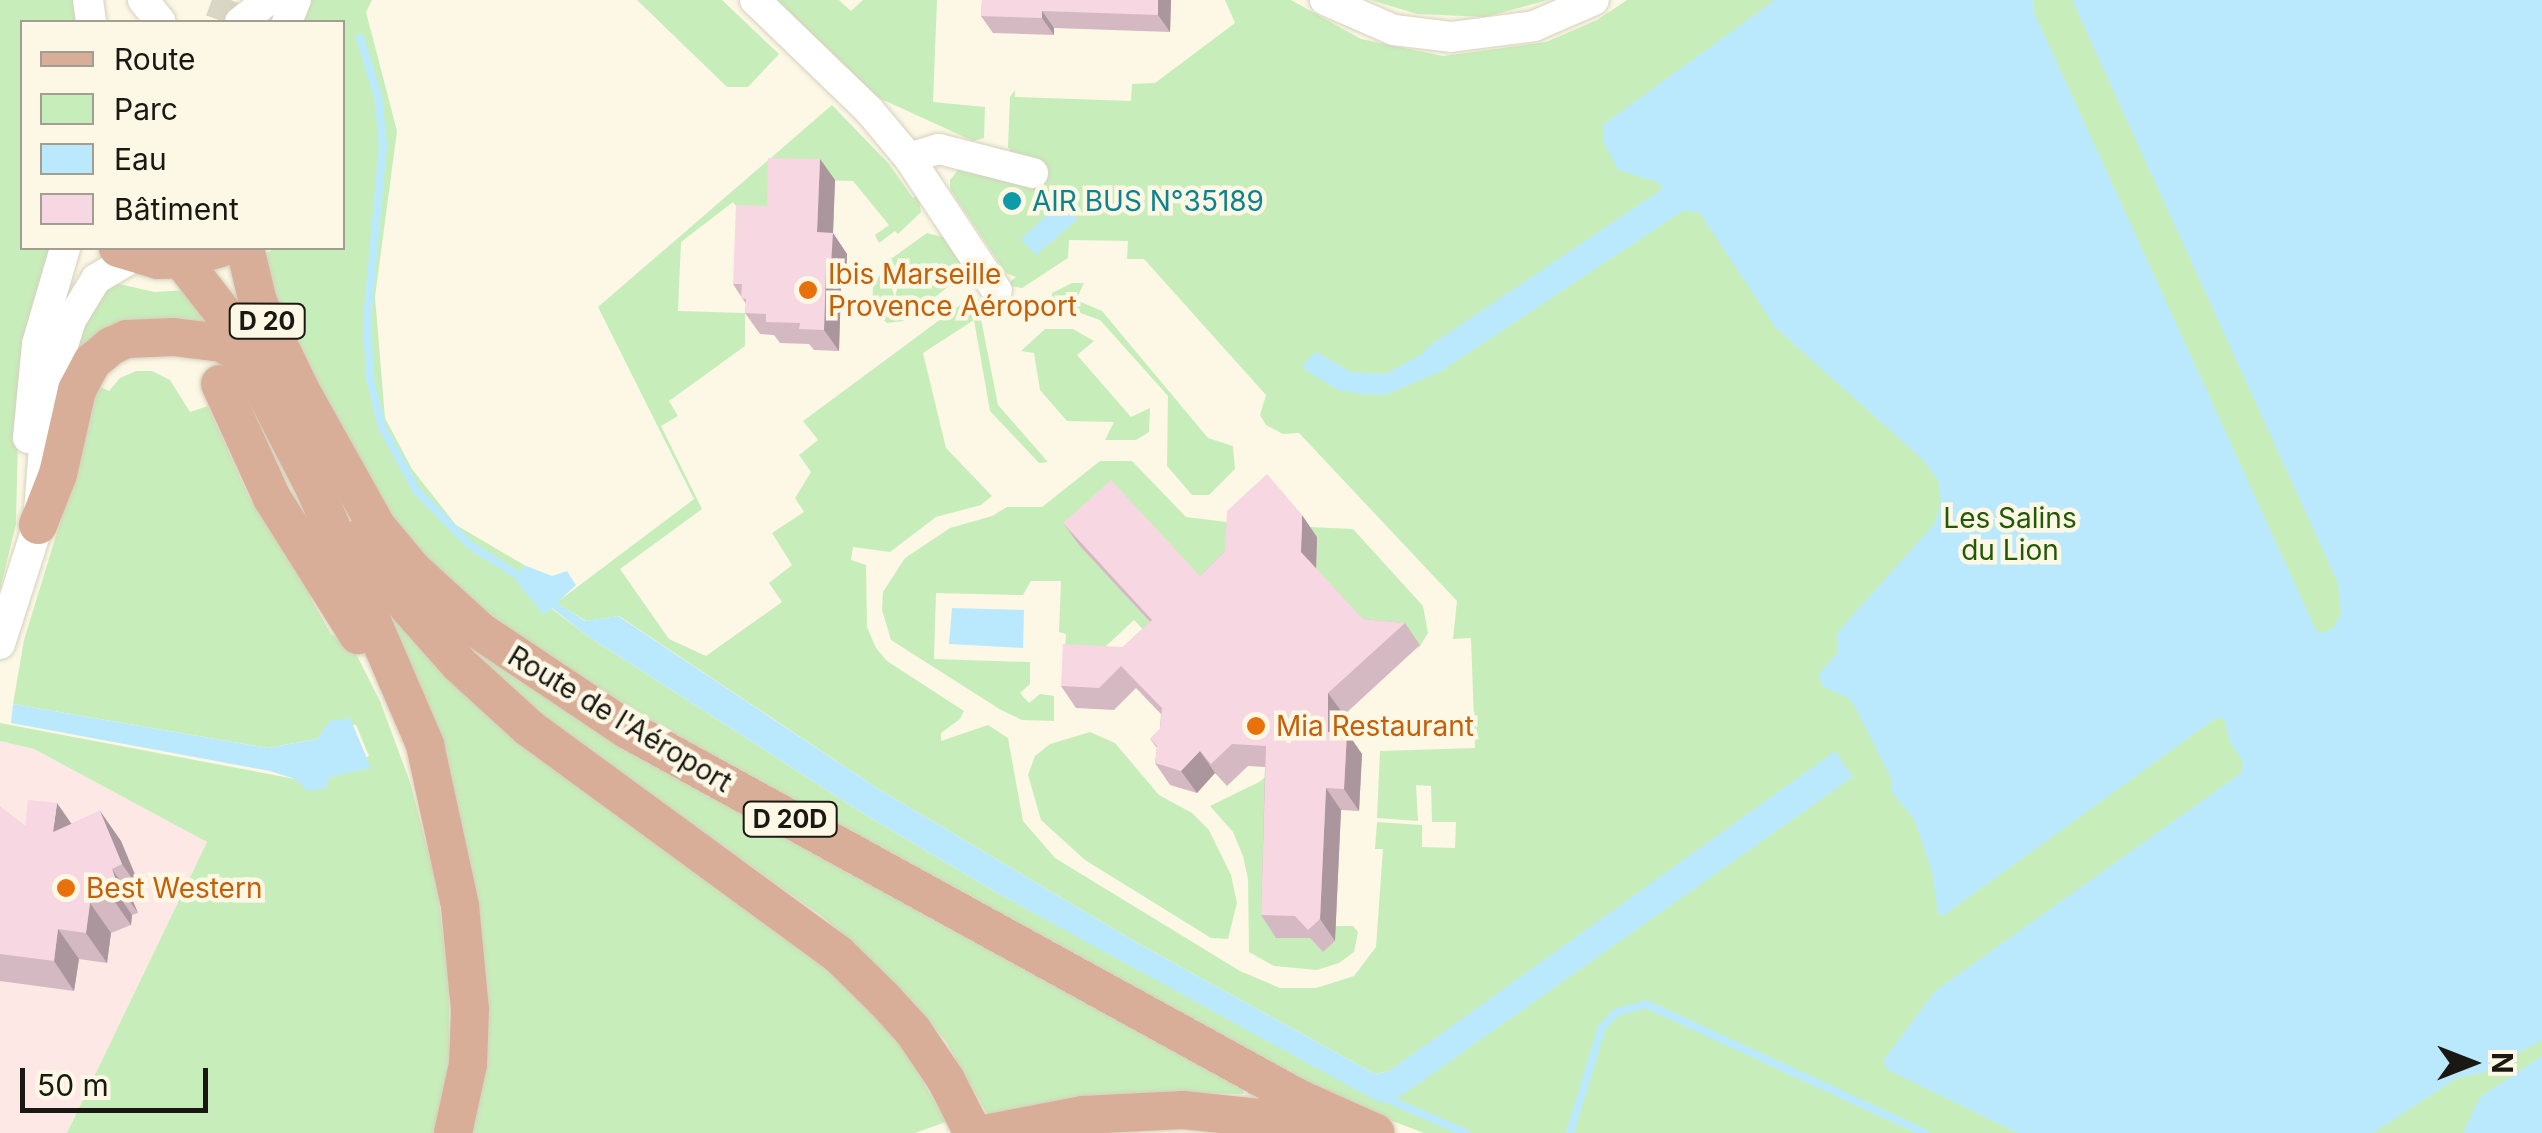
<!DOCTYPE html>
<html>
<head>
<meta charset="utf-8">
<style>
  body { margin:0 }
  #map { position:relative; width:2542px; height:1133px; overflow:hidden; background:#fcf8e5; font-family:Inter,sans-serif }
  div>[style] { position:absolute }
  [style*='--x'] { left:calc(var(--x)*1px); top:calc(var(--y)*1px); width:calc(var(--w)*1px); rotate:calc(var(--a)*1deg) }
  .commercial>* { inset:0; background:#fee8e6 }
  .green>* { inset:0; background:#c7eeba }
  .water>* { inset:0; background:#bae9fe }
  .stream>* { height:8px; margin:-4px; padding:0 4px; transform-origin:4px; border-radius:4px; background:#bae9fe }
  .major-tunnel>* { height:38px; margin-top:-19px; transform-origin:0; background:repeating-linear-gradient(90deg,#dad6c5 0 38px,transparent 0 57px) }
  .roads { filter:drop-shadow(0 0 2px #d5d1be) drop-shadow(0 0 2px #d5d1be) }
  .minor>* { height:30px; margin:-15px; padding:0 15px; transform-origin:15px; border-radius:15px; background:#fff }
  .major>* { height:38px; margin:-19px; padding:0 19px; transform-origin:19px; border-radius:19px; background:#d9ae98 }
  .wall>* { inset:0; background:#d4b9c2 }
  .shaded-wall>* { inset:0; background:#ac969e }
  .building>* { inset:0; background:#f6d7e2 }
  .dots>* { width:28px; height:28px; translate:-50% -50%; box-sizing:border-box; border:5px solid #fcf8e5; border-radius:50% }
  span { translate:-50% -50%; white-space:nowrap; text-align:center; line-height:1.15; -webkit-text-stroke:9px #fcf8e5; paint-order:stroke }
  .shield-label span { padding:2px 8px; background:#fcf8e5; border:2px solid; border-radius:8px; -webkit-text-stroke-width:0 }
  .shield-label { font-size:25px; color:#1a1812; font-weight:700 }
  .culture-label { font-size:28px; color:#0d838f }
  .left { translate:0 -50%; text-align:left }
  .food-label { font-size:28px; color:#c56008 }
  .park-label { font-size:28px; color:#225905 }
  .street-label { font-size:28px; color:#1a1812 }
  .legend { position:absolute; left:20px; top:20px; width:325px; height:230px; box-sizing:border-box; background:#fcf8e5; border:2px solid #a29e91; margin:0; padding:12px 18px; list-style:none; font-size:30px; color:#1a1812 }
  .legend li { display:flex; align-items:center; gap:20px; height:50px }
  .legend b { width:50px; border:2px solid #a29e91 }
  .north { position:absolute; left:2422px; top:1013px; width:100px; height:100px; -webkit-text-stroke:8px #fcf8e5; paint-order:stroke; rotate:90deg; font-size:28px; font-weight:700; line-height:40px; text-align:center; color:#1a1812 }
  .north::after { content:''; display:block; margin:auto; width:35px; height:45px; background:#1a1812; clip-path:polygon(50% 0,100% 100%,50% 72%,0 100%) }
  .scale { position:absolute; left:20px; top:1068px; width:188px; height:45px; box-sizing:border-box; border:5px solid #1a1812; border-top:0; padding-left:12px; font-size:30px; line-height:35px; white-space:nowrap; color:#1a1812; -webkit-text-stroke:8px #fcf8e5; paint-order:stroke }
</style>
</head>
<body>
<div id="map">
  <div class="commercial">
    <div style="clip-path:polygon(0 741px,34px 749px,207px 842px,67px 1133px,0 1133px)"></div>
  </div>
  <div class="green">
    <div style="clip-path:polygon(0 0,73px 0,76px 22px,22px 22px,22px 248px,55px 248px,19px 393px,16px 524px,0 590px)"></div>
    <div style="clip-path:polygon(307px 0,372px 0,366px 12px,397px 131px,375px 297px,385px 418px,412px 469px,456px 525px,524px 565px,517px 581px,544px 614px,551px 608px,586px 635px,864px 814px,992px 890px,1386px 1103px,1389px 1071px,1375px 1074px,1134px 941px,877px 788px,619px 616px,586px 621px,556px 603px,694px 499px,598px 307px,832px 105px,889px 164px,913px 198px,918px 195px,921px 212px,898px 234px,895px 231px,879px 243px,875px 235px,889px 225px,853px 181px,784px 179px,782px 222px,751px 226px,733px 202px,681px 242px,678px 311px,745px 313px,745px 346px,669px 401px,678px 416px,661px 426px,702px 509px,620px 569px,669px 639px,706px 656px,782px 602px,769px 583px,792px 565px,772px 533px,804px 512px,795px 498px,811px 472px,799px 455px,818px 440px,803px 421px,968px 299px,981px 299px,981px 319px,998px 405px,1048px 462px,1039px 463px,990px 411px,974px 320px,923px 353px,946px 448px,992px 496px,981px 505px,936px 517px,890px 552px,853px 547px,851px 560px,866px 565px,867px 627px,876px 648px,887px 661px,964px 711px,960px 719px,941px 733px,941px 741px,988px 725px,1008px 738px,1023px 821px,1055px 858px,1240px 971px,1280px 988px,1316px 988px,1354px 976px,1376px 947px,1383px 849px,1375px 849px,1377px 822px,1422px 825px,1422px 847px,1455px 848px,1456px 822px,1432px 822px,1431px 786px,1416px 785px,1418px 821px,1377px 818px,1380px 751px,1475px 748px,1471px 638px,1453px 639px,1457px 601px,1299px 433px,1283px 434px,1266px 425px,1260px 415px,1266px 395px,1144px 259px,1127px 259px,1128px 241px,1069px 240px,1068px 258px,1022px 288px,1006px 285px,1016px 277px,1006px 273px,950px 189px,950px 180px,959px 169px,1013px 155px,1008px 147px,1010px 97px,1015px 90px,1015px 97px,1131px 101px,1132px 84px,1155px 83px,1235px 23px,1225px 0,1291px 0,1361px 39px,1443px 56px,1546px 42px,1597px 20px,1627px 0,2542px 0,2542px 1133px,1424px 1133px,1316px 1092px,581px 682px,439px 575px,371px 495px,266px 278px,261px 257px,274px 248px,342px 248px,342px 22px,297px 22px)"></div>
    <div style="clip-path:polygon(637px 0,722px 0,779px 54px,748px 87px,727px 87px)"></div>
    <div style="clip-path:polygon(775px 0,839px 0,851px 11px,863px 0,937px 0,933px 102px,985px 107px,984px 138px,973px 141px,879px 98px)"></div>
    <div style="clip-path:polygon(1371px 0,1548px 0,1485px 17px,1417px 14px)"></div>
    <div style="clip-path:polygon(927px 233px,946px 238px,962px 262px,962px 276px,904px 321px,887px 323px,872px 311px,873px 287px,888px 261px)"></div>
    <div style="clip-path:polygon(115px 283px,154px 292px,189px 290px,215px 326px,71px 370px,84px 326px,103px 293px)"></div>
    <div style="clip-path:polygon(1072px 283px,1084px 283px,1076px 300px,1102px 311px,1208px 438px,1233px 446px,1235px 469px,1209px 495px,1192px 495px,1167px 466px,1168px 396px,1100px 320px,1052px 303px,1052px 293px)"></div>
    <div style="clip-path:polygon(1045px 329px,1073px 329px,1094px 341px,1077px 355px,1131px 417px,1150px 408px,1149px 432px,1136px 440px,1105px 440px,1114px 422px,1067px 421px,1040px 390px,1034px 353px,1021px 351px)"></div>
    <div style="clip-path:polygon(136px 371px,152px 371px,170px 380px,190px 412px,208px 406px,249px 497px,310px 581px,311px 599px,331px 634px,350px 642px,380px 701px,410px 782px,437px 886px,449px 983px,449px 1061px,434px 1133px,67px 1133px,207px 842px,34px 749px,0 741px,0 723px,295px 779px,330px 777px,369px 756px,356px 725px,330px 722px,317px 739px,268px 748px,13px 704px,24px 640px,82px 451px,92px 383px,109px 391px,120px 378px)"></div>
    <div style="clip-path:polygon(1100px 461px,1132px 461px,1186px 517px,1251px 525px,1209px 603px,1079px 544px,1157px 630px,1150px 637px,1134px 620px,1105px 647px,1063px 673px,1066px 634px,1059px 632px,1061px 581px,1031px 581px,1023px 595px,936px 593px,934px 659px,1030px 662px,1030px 684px,1020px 693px,1029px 703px,1040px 694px,1054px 696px,1054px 721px,1022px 720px,1001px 710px,891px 640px,882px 610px,883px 592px,905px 558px,950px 528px,992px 516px,1007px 507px,1042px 507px)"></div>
    <div style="clip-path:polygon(1310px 527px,1353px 529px,1423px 606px,1428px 633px,1417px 651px,1419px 645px,1379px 641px,1316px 575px,1317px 537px)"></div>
    <div style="clip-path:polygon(359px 553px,558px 772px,817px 958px,871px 1008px,905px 1050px,946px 1122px,915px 1133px,471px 1133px,478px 919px)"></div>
    <div style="clip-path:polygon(465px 643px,1244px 1088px,1243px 1094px,1181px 1093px,989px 1117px,945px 1040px,868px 957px,823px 917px,558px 730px)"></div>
    <div style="clip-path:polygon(1090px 732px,1115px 743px,1159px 795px,1192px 813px,1209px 830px,1231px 875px,1237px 903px,1228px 939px,1211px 938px,1085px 860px,1041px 820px,1028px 775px,1035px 756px,1050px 744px)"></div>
    <div style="clip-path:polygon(1281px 765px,1276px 937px,1310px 938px,1323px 951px,1323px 926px,1353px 926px,1358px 932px,1354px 952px,1339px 963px,1317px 970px,1274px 966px,1249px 952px,1248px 879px,1243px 856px,1233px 832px,1210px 806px,1259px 782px)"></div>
  </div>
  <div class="water">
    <div style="clip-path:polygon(1775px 0,2034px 0,2033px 10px,2316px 630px,2325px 633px,2335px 626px,2341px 613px,2338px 583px,2072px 0,2542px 0,2542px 1040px,2482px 1073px,2457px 1078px,2373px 1133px,2018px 1133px,1888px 1070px,1883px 1061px,1935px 991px,2241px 773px,2243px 762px,2230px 742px,2224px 719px,2216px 718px,1943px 916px,1938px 913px,1932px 872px,1914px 819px,1892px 792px,1891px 778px,1856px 709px,1848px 698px,1822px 686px,1819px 674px,1838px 652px,1837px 633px,1935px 523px,1941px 503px,1939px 482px,1923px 460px,1776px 328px,1699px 212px,1683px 211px,1440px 372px,1409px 385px,1385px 395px,1361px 394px,1338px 390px,1305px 370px,1303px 364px,1316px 352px,1351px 372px,1385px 374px,1424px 353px,1426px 348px,1662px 189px,1660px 183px,1618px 170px,1603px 141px,1604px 124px)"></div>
    <div style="clip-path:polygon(1058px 205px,1066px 205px,1077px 220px,1036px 255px,1021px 239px)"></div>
    <div style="clip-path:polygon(524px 565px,552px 576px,567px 571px,576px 585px,557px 603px,585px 621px,618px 616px,877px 788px,1134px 941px,1375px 1074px,1389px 1071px,1835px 751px,1853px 777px,1398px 1098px,1380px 1103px,992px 890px,864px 814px,586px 635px,552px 608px,544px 615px,516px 581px)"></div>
    <div style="clip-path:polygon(952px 608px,1024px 610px,1023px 648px,949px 644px)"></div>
    <div style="clip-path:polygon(13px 704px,268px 748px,317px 739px,330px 721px,350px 718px,371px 768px,330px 777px,325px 789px,307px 791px,295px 779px,270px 771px,11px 723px)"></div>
    <div style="clip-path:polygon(2542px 1056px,2542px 1133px,2463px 1133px,2480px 1097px)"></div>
  </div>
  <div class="stream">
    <div style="--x:360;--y:38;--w:61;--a:72.8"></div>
    <div style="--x:378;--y:96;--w:49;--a:84.2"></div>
    <div style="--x:383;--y:145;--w:178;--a:95.2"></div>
    <div style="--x:367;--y:322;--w:56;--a:86.9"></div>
    <div style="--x:370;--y:378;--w:50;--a:76.2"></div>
    <div style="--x:382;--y:427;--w:73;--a:61.3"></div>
    <div style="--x:417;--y:491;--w:76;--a:45.5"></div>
    <div style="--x:470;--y:545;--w:67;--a:32.3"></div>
    <div style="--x:1385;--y:1098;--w:88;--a:23.4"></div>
    <div style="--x:1570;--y:1133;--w:111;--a:-73.2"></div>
    <div style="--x:1602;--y:1027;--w:21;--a:-45"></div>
    <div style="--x:1617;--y:1012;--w:30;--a:-15"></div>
    <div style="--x:1646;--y:1004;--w:307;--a:24.8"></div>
  </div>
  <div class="major-tunnel">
    <div style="--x:224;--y:22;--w:23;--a:-70"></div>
  </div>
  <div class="roads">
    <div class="minor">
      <div style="--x:88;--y:0;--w:22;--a:82"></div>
      <div style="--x:143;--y:0;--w:28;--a:51"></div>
      <div style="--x:755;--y:0;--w:158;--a:44"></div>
      <div style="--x:869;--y:110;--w:62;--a:50.2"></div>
      <div style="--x:909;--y:158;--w:159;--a:56.5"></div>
      <div style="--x:1325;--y:0;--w:75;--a:23.5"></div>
      <div style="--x:1394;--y:30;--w:57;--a:7"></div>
      <div style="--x:1451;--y:37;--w:84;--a:-7.5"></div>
      <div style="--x:1534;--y:26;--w:65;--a:-23.4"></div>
      <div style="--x:240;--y:22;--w:36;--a:-38"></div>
      <div style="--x:287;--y:22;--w:24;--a:-68"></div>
      <div style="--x:909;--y:158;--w:31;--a:-17"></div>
      <div style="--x:939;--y:149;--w:97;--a:14.3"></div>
      <div style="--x:28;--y:438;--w:94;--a:-84.5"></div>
      <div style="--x:37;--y:344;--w:100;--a:-73.7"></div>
      <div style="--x:0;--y:644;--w:125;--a:-72.3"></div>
      <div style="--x:38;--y:525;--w:92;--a:-85.6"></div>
      <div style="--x:45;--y:433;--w:70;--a:-80.1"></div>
      <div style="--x:57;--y:364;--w:46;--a:-72.3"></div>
      <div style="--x:71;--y:320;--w:48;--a:-58.6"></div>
      <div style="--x:96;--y:279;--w:45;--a:-30.5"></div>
    </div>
    <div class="major">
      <div style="--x:118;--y:248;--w:42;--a:16.7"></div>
      <div style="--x:158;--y:260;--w:23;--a:-2"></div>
      <div style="--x:181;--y:259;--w:41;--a:-15.4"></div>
      <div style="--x:245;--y:248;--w:56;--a:76.5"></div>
      <div style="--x:258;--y:302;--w:99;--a:64.2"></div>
      <div style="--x:301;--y:391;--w:156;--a:60.8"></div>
      <div style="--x:377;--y:527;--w:56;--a:50.1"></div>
      <div style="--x:413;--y:570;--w:91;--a:42.3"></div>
      <div style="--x:480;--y:631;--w:178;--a:33.8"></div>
      <div style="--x:628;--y:730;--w:764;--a:28.78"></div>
      <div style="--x:1298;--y:1098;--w:85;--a:24.2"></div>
      <div style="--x:181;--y:259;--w:75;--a:52.1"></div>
      <div style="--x:227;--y:318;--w:192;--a:62.8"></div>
      <div style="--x:315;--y:489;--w:279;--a:66.7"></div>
      <div style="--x:425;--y:745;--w:165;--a:77.7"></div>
      <div style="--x:460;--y:906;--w:103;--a:84.5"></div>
      <div style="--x:470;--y:1009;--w:55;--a:92.1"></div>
      <div style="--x:468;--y:1064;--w:71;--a:102.3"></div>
      <div style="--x:220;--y:384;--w:125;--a:65.5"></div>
      <div style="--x:272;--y:498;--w:162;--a:57.9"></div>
      <div style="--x:38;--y:525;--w:55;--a:-68.6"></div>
      <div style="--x:58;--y:474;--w:86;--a:-77.3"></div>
      <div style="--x:77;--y:390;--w:32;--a:-62"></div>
      <div style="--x:92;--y:362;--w:25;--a:-40"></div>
      <div style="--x:111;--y:346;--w:17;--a:-24"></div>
      <div style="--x:127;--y:339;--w:46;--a:-2.5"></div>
      <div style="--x:173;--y:337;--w:49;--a:7"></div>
      <div style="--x:222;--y:343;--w:28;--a:30"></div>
      <div style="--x:363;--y:536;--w:54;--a:62.5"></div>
      <div style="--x:388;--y:584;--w:47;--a:48.5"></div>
      <div style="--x:419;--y:619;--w:60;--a:48.4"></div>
      <div style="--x:459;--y:664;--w:95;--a:42.4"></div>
      <div style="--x:529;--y:728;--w:383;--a:36.2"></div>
      <div style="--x:838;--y:954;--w:63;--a:44.4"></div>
      <div style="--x:883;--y:998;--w:45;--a:47.7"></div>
      <div style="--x:913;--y:1031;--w:59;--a:56"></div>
      <div style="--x:946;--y:1080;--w:59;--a:63"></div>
      <div style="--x:990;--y:1133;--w:95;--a:-11"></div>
      <div style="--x:1083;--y:1115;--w:100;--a:-2.9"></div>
      <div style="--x:1183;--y:1110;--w:98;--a:5.9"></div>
      <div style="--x:1280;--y:1120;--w:55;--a:12.5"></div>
    </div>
  </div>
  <div class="wall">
    <div style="clip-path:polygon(982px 0,1171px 0,1170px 32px,1054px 28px,1054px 35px,993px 33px,981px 16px)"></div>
    <div style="clip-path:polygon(820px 159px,835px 180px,833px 233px,847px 254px,846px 286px,841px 286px,839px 351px,814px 350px,809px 344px,780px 343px,774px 335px,760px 334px,745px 313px,746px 304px,733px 284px,767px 206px)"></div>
    <div style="clip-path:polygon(1063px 523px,1200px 576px,1225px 551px,1317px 537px,1316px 569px,1363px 619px,1405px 623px,1420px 645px,1344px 715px,1344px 732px,1362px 754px,1359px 811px,1341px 810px,1335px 941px,1323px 952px,1310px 938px,1276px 938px,1261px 915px,1265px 767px,1248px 766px,1227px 786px,1215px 773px,1197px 793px,1170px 785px,1155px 763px,1157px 748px,1150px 739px,1160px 729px,1161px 714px,1136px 688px,1114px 710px,1076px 708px,1061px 686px,1123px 647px,1150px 622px,1079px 545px)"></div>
    <div style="clip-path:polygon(0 807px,25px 826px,71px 824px,100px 811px,121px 841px,143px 894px,132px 899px,138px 913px,132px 915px,131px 925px,111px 933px,107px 963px,79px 959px,74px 991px,0 981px)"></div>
  </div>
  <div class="shaded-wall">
    <div style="clip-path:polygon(1158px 0,1171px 0,1170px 32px,1158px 15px)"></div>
    <div style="clip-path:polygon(1042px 11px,1054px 28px,1054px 35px,1042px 18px)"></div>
    <div style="clip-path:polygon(820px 159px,835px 180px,833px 233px,847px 254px,846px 286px,831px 265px,817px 232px)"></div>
    <div style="clip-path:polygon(826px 265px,841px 286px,839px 351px,824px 330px)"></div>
    <div style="clip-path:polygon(1302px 515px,1317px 537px,1316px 574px,1301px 552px)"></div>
    <div style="clip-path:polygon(1328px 693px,1344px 715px,1344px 754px,1328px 732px)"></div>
    <div style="clip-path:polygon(1347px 732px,1362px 754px,1359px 811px,1344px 789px)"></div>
    <div style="clip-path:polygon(1200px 751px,1215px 773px,1197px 793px,1181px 771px)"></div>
    <div style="clip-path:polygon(1326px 788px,1341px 810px,1335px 941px,1320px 919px)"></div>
    <div style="clip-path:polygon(57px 803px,78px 833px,53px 832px)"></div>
    <div style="clip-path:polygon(100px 811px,121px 841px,143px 894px,122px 864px)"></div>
    <div style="clip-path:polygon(112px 869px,132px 899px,138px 913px,117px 883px)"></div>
    <div style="clip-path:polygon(111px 885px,132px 915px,131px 925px,110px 895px)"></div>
    <div style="clip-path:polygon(90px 903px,111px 933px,107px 963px,86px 933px)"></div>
    <div style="clip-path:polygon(58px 929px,79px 959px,74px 991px,54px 961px)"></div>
  </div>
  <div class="building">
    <div style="clip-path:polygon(982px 0,1158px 0,1158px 15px,1042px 11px,1042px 18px,981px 16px)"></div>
    <div style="clip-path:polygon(768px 158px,820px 159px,817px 232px,833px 233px,831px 265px,826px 265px,824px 330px,799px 329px,800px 323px,766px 322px,766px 314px,745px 313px,746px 299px,741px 298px,742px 284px,733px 284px,736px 205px,767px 206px)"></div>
    <div style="clip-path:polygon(1267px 474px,1302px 515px,1301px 552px,1363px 619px,1405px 623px,1328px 693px,1328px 732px,1347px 732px,1344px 789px,1326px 788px,1320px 919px,1308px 930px,1295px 916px,1261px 915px,1266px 746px,1232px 744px,1211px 764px,1200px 751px,1181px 771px,1155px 763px,1157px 746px,1150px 739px,1160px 729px,1162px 708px,1121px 666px,1099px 688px,1061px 686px,1063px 644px,1123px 647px,1152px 620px,1063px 523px,1111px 480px,1200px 576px,1225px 551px,1227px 511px)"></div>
    <div style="clip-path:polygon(28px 800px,57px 803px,53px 832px,100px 811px,122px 864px,112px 869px,117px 883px,111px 885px,110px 895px,90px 903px,86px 933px,58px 929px,54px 961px,0 954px,0 807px,25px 826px)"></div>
  </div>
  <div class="dots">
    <div style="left:1012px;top:201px;background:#0f9aa8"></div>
    <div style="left:808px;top:290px;background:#e8710a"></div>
    <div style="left:1256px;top:726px;background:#e8710a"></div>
    <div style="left:66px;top:888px;background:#e8710a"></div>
  </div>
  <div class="shield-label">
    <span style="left:267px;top:321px">D 20</span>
    <span style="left:790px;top:819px">D 20D</span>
  </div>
  <div class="culture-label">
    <span class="left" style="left:1032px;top:201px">AIR BUS N°35189</span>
  </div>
  <div class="food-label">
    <span class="left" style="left:828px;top:290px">Ibis Marseille<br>Provence Aéroport</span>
    <span class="left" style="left:1276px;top:726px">Mia Restaurant</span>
    <span class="left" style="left:86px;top:888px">Best Western</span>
  </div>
  <div class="park-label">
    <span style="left:2010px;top:534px">Les Salins<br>du Lion</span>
  </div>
  <div class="street-label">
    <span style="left:620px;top:719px;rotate:31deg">Route de l'Aéroport</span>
  </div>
  <ul class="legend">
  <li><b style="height:12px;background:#d9ae98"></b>Route</li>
  <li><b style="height:28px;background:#c7eeba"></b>Parc</li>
  <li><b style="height:28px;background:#bae9fe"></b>Eau</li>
  <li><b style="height:28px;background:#f6d7e2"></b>Bâtiment</li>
  </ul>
  <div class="north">N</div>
  <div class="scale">50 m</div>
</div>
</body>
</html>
